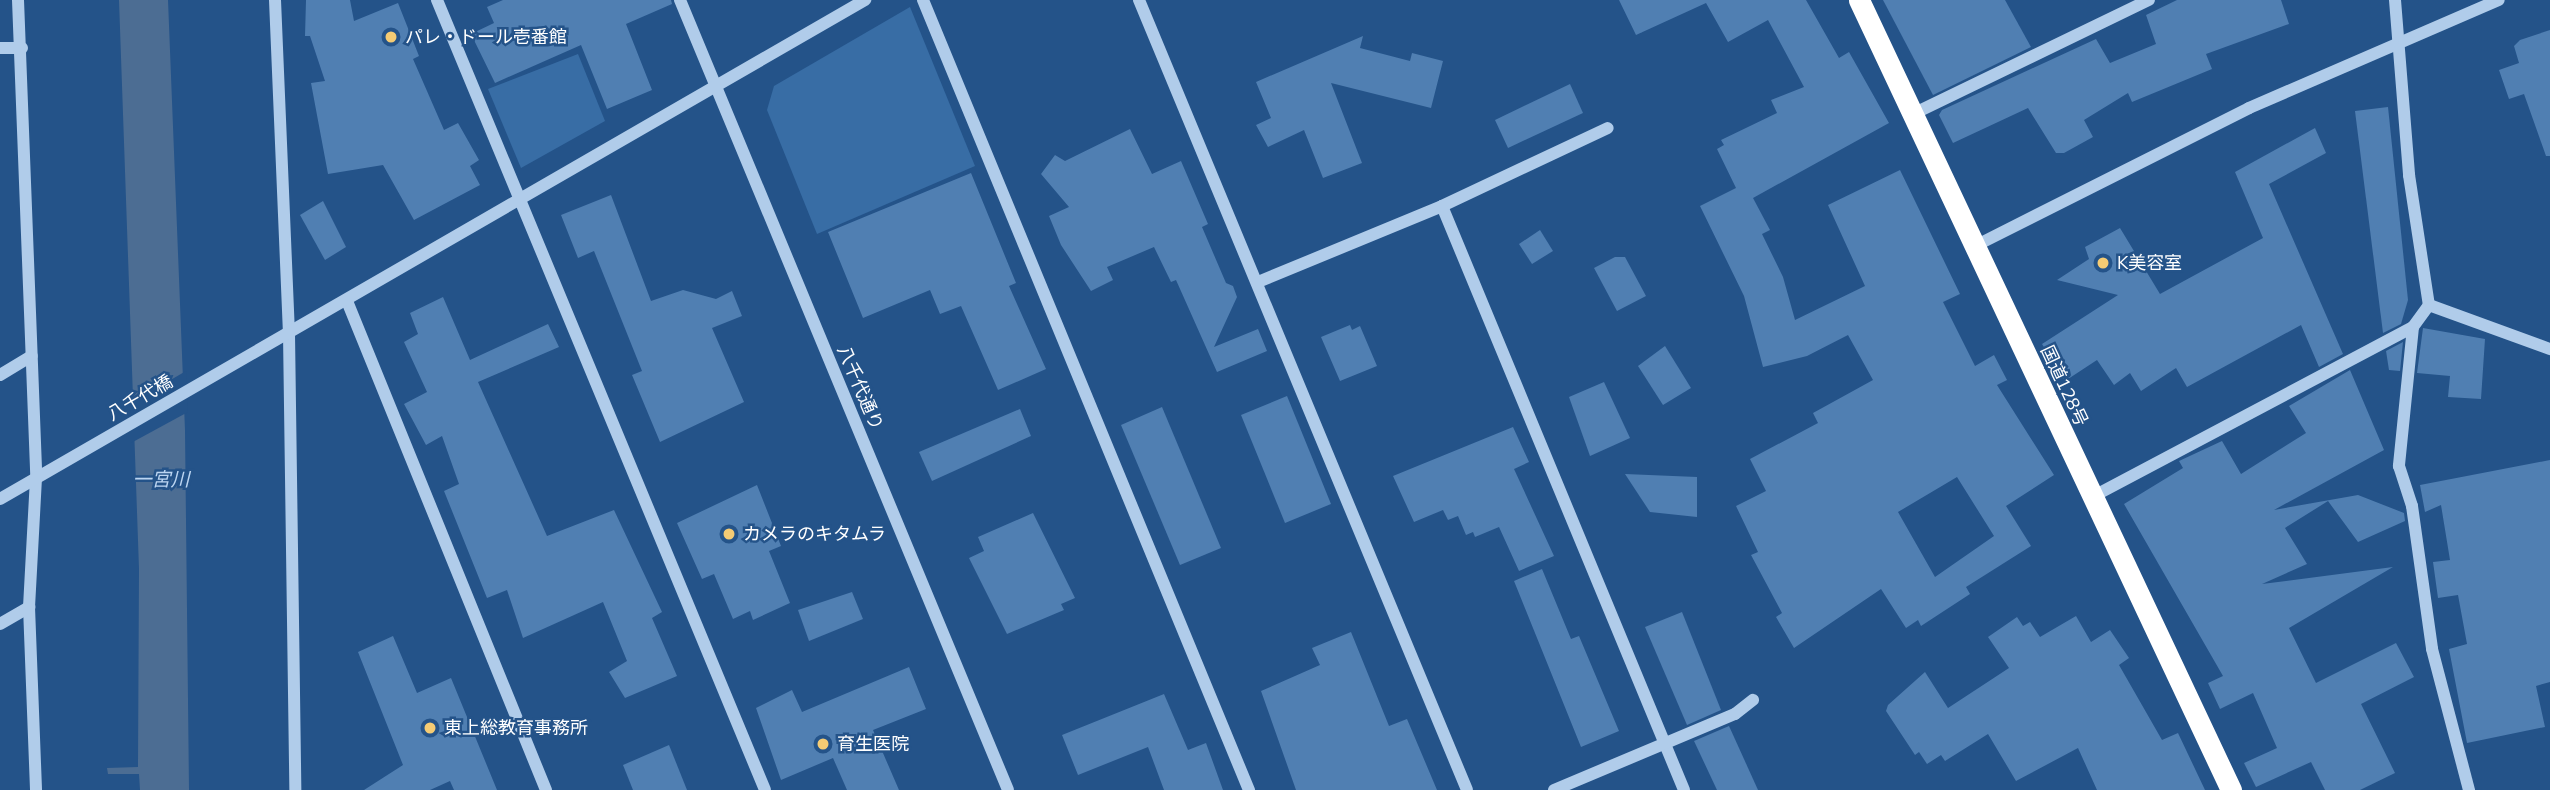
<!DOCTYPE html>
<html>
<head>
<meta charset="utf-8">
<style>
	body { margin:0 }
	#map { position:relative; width:2550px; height:790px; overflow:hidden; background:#245389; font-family:"Nunito Sans","Noto Sans JP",sans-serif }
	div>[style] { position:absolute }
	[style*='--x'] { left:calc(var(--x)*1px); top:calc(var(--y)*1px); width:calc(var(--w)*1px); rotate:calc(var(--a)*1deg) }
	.green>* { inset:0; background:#386da5 }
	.water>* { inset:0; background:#4c6d93 }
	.pier>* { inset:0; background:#245389 }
	.building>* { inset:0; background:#507fb2 }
	.minor>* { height:12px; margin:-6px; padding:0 6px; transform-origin:6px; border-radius:6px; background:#b0ccea }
	.highway>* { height:21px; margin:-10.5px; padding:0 10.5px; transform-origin:10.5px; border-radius:10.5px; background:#fff }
	.dots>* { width:19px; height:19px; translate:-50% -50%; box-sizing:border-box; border:4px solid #245389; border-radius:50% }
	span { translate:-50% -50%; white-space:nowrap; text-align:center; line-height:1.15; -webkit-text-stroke:5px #245389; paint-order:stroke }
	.poi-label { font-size:18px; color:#fff }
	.left { translate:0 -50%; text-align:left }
	.street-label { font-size:18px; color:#fff }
	.water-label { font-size:19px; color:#bcd5f1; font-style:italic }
</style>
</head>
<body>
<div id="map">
	<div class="green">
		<i style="clip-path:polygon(910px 7px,975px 166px,817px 234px,767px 110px,774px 86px)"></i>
		<i style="clip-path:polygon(578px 54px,605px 121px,521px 168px,488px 89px)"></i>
	</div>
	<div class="water">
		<i style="clip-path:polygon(119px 0,168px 0,185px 430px,189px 790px,140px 790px,139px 774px,108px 774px,107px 768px,138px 767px,139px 569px)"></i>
	</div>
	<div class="pier">
		<i style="clip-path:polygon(186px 371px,188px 412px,131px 443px,131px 403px)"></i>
	</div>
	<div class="building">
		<i style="clip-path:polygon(306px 0,350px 0,354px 21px,398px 3px,419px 56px,413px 59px,444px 130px,458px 123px,479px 160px,470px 166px,480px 185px,414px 220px,383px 165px,328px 174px,311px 83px,325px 81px,310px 36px,305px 36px)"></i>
		<i style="clip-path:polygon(503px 0,671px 0,672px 4px,626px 24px,652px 90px,607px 109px,581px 45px,495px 83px,471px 34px,494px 23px,487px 7px)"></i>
		<i style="clip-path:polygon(evenodd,1619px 0,1806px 0,1839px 58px,1849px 52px,1889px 123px,1753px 198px,1770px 230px,1762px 234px,1783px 277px,1795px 320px,1865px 286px,1828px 205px,1900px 170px,1960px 294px,1943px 302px,1975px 366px,1994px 355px,2007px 380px,1997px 385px,2054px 475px,2006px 506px,2031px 546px,1966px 587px,1970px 594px,1921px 626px,1918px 620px,1906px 628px,1881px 589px,1794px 648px,1776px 617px,1782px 613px,1751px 555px,1758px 552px,1736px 506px,1766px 491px,1750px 459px,1818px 423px,1813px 413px,1873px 380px,1848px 335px,1807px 356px,1763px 367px,1744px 296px,1700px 206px,1736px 188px,1717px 149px,1724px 145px,1721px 140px,1777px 113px,1771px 100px,1804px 87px,1768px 20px,1728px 42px,1706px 3px,1636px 35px,1619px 0,1957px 477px,1994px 536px,1935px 577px,1898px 512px,1957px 477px)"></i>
		<i style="clip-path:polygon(1883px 0,2005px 0,2031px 47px,1933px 95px)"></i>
		<i style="clip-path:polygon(2177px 0,2281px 0,2289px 24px,2206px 54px,2212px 69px,2132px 102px,2128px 93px,2084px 120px,2093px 137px,2064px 153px,2056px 153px,2028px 108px,1953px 143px,1939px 115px,1942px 110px,2096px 39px,2110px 63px,2156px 44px,2146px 15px)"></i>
		<i style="clip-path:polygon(2550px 30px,2550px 156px,2546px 156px,2524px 94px,2509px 99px,2499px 70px,2519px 63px,2514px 46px,2520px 40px)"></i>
		<i style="clip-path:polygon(1363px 36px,1360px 48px,1410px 61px,1412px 53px,1443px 61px,1431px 108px,1331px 83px,1362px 163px,1323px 178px,1304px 130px,1268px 147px,1256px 125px,1271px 118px,1256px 82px)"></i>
		<i style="clip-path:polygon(1570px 84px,1583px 113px,1508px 148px,1495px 120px)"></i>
		<i style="clip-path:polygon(2388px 107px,2408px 300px,2401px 324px,2383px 333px,2355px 111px)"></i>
		<i style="clip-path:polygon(2315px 128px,2326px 153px,2269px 184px,2343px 354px,2319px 367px,2301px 325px,2187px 387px,2176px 368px,2141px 391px,2130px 373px,2114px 385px,2097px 360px,2065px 381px,2042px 344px,2118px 295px,2057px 280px,2089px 259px,2085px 247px,2120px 228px,2160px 294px,2263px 238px,2235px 172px)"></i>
		<i style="clip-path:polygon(1130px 129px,1152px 174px,1181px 161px,1208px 224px,1202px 227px,1226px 283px,1233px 286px,1237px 297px,1214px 347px,1258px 329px,1267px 351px,1217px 372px,1176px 280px,1171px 282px,1154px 247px,1107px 267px,1113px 280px,1091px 291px,1061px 245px,1049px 216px,1069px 207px,1041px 174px,1055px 155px,1065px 161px)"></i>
		<i style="clip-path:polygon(971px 173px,1016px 283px,1009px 286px,1046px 369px,998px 390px,961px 306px,940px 314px,930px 290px,863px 318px,828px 232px)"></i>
		<i style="clip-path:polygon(611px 195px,651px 301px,683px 290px,716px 299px,732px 291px,742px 316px,712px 328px,744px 402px,660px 442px,632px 375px,642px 371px,594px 251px,578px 258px,561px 215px)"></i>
		<i style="clip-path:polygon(323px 201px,346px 247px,325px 260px,300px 215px)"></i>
		<i style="clip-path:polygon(1540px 230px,1553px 251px,1532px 264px,1519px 244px)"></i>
		<i style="clip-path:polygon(1615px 257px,1625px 257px,1646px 296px,1617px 311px,1594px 268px)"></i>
		<i style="clip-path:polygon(443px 297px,470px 360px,548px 324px,559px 347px,478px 382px,547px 536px,614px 510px,662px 612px,652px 618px,677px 676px,625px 698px,609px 672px,627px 661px,603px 602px,523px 638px,507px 590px,487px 598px,444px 491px,459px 484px,442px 436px,426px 445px,404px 404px,427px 392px,404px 342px,418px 334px,410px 313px)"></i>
		<i style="clip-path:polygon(1350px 325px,1352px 330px,1360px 326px,1377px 366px,1340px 381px,1321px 337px)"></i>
		<i style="clip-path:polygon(2423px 328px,2485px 339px,2481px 399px,2448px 397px,2450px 376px,2417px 373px)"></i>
		<i style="clip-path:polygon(2403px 342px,2400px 371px,2389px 370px,2386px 351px)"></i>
		<i style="clip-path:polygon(1665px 346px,1691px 388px,1663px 405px,1638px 366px)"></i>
		<i style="clip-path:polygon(2350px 370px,2384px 450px,2274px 510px,2358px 495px,2404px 513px,2405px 521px,2358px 542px,2328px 501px,2285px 528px,2307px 564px,2262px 584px,2393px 567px,2289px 628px,2316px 683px,2396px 643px,2414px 677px,2361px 704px,2395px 773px,2360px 790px,2325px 790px,2311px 762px,2256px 787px,2244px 763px,2277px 748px,2253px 693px,2220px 709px,2208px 683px,2223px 676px,2124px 504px,2183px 468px,2179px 461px,2222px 441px,2241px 474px,2306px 433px,2289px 406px)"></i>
		<i style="clip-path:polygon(1604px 382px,1630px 438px,1590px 456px,1569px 397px)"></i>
		<i style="clip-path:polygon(1287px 396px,1331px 504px,1285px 523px,1241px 415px)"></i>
		<i style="clip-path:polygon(1162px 407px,1221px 548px,1180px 565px,1121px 425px)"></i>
		<i style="clip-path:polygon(1020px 409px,1031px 436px,932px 481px,919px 452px)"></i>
		<i style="clip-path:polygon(1513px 427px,1529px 462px,1514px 469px,1554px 556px,1519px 571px,1499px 527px,1475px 537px,1473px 532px,1466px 535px,1458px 516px,1448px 520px,1443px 510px,1414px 522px,1393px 476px)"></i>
		<i style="clip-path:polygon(2550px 460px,2550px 682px,2536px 686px,2545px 727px,2467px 743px,2449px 649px,2467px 644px,2458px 595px,2438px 598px,2433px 562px,2450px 560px,2441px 505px,2425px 512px,2420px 485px)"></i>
		<i style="clip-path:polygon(1625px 474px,1697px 477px,1697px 517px,1650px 512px)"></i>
		<i style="clip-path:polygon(757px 485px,781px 546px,769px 551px,790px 603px,753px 620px,750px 611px,733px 619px,714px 574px,702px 579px,677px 523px)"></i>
		<i style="clip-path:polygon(1033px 513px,1075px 598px,1061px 604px,1064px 610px,1007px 634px,969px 558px,984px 551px,978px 537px)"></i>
		<i style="clip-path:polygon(1542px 569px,1571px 639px,1579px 636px,1619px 731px,1581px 747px,1514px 581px)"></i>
		<i style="clip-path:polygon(852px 592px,863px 619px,809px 641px,798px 610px)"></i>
		<i style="clip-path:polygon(1682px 612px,1721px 710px,1687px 725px,1645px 627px)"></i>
		<i style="clip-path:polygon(2076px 616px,2091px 642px,2110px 630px,2129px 658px,2119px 665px,2162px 740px,2178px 733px,2205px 790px,2097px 790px,2078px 748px,2016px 781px,1988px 734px,1945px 761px,1941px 755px,1927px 764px,1919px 752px,1915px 755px,1886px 711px,1888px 705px,1925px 672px,1948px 708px,2009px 668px,1988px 637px,2017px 617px,2023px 626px,2030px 622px,2040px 637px)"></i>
		<i style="clip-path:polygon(1351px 632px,1389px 726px,1407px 719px,1437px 790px,1296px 790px,1261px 691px,1320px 665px,1312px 648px)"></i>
		<i style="clip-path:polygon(393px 636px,417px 693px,451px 678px,497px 790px,454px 790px,450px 781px,430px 790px,364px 790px,403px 765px,358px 652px)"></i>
		<i style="clip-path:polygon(909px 667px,926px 709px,873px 730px,899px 790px,847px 790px,833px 758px,781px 780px,756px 708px,792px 690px,802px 712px)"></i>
		<i style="clip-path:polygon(1164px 694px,1188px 750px,1206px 743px,1223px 790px,1164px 790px,1148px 747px,1078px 775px,1062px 735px)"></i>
		<i style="clip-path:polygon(1729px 726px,1758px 790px,1717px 790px,1694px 741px)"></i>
		<i style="clip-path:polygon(669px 745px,687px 790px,633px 790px,623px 765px)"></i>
	</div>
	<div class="minor">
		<i style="--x:18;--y:0;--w:478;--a:87.8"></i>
		<i style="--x:36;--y:478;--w:129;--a:93.1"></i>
		<i style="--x:29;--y:607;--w:183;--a:87.8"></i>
		<i style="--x:275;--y:0;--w:334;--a:87.6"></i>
		<i style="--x:289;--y:334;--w:456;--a:89.2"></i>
		<i style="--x:437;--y:0;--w:855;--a:67.45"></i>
		<i style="--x:680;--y:0;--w:855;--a:67.45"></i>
		<i style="--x:923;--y:0;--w:855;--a:67.58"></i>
		<i style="--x:1139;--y:0;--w:855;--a:67.45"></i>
		<i style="--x:2395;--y:0;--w:176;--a:85.4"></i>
		<i style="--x:2409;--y:175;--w:132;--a:81.3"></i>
		<i style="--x:2429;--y:305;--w:27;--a:126"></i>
		<i style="--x:2413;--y:327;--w:140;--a:95.8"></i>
		<i style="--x:2399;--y:466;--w:42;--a:72"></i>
		<i style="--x:2412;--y:506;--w:144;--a:82"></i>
		<i style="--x:2432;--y:649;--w:146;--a:75.3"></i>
		<i style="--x:0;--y:48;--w:22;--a:0"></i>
		<i style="--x:1913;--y:114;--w:262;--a:-25.8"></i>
		<i style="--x:1442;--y:206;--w:632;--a:67.49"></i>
		<i style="--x:1973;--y:247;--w:309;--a:-26.7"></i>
		<i style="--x:2249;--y:108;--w:272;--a:-23.4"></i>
		<i style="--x:1258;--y:282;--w:199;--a:-22.4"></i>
		<i style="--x:1442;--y:206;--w:183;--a:-25.2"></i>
		<i style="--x:347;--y:301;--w:528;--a:67.86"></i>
		<i style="--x:2429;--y:305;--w:129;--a:20"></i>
		<i style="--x:0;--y:375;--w:37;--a:-31"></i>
		<i style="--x:2092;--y:497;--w:363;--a:-27.9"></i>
		<i style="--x:0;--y:499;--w:999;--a:-29.98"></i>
		<i style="--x:0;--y:624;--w:34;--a:-30"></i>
		<i style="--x:1554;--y:790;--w:196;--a:-22.8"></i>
		<i style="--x:1735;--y:714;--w:23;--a:-38"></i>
	</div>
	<div class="highway">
		<i style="--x:1859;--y:0;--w:873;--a:64.78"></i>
	</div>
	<div class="dots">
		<i style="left:391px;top:37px;background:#f4cb74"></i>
		<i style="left:2103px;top:263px;background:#f4cb74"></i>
		<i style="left:729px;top:534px;background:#f4cb74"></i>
		<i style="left:430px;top:728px;background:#f4cb74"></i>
		<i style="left:823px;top:744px;background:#f4cb74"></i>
	</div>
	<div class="poi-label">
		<span class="left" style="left:405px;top:37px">パレ・ドール壱番館</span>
		<span class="left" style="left:2117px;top:263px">K美容室</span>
		<span class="left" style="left:743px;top:534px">カメラのキタムラ</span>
		<span class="left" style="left:444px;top:728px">東上総教育事務所</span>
		<span class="left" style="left:837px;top:744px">育生医院</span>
	</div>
	<div class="street-label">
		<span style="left:2064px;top:386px;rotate:65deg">国道128号</span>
		<span style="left:860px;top:388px;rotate:67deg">八千代通り</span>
		<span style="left:140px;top:398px;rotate:-30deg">八千代橋</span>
	</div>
	<div class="water-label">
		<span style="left:161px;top:481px">一宮川</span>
	</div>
</div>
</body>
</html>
